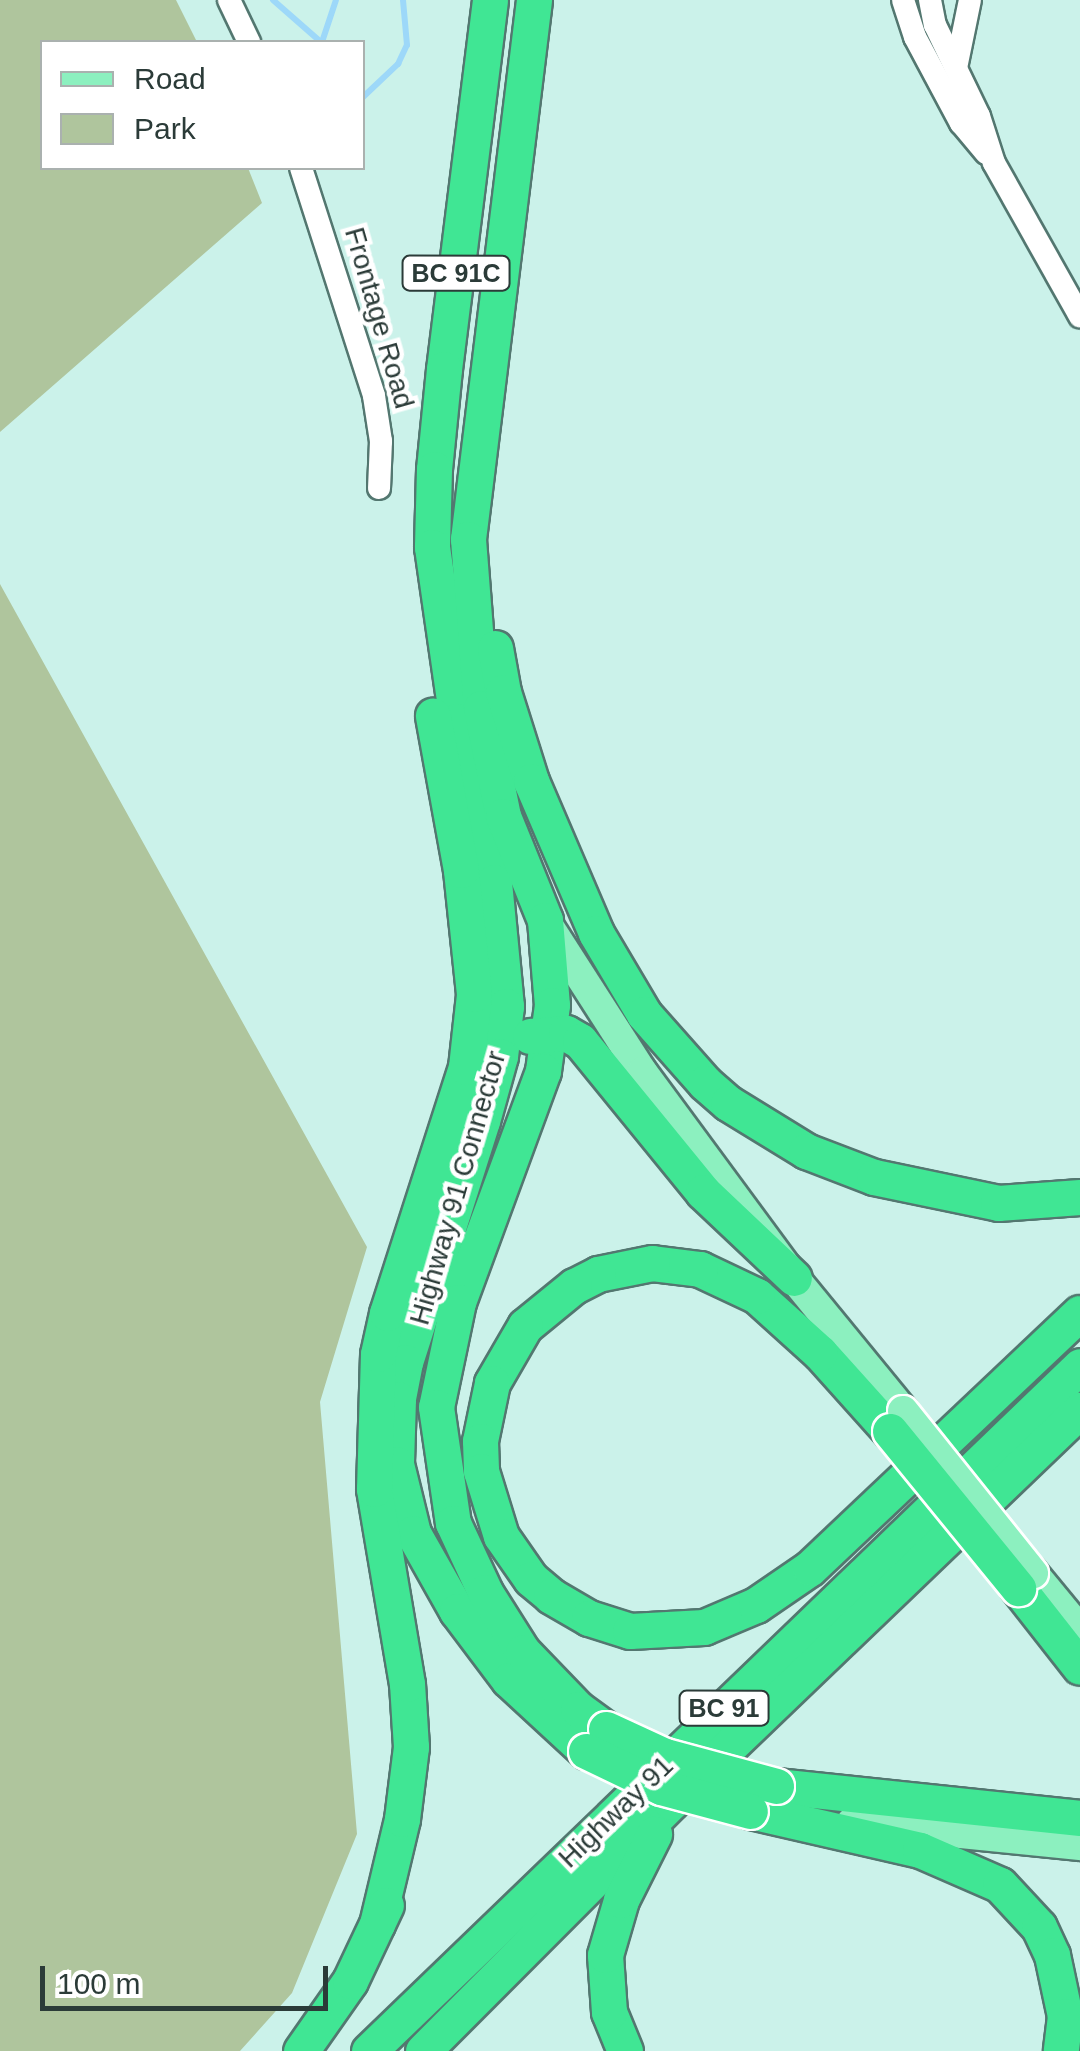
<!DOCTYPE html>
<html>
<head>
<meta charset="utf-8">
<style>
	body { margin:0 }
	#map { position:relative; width:1080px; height:2051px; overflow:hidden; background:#cbf2ea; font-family:Arial,sans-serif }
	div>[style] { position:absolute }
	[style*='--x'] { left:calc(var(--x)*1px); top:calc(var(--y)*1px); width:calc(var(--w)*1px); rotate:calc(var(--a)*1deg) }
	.green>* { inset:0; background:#afc59d }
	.stream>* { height:6px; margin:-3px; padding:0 3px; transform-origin:3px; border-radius:3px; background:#9dd8f9 }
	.roads { filter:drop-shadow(2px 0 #537770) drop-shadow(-2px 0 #537770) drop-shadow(0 2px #537770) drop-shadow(0 -2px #537770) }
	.minor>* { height:22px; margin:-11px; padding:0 11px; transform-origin:11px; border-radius:11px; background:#fff }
	.major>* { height:30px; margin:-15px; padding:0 15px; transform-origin:15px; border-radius:15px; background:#8cf0bf }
	.highway>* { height:35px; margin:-17.5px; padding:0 17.5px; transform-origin:17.5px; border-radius:17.5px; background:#40e694 }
	.bridges { filter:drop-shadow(2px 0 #fff) drop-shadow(-2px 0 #fff) drop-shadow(0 2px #fff) drop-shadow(0 -2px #fff) }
	.major-bridge>* { height:30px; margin:-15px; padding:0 15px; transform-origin:15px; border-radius:15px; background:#8cf0bf }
	.highway-bridge>* { height:35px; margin:-17.5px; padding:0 17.5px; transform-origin:17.5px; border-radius:17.5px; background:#40e694 }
	span { translate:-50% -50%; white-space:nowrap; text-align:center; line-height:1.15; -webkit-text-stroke:9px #fff; paint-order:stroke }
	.shield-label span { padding:2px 8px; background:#fff; border:2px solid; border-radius:8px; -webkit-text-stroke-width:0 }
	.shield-label { font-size:25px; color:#2b3b38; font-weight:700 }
	.street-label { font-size:28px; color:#2b3b38 }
	.legend { position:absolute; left:40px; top:40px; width:325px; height:130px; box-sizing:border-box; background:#fff; border:2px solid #aab1af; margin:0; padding:12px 18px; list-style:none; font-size:30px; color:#2b3b38 }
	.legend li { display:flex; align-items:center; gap:20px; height:50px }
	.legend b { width:50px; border:2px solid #aab1af }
	.scale { position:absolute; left:40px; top:1966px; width:288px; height:45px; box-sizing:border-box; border:5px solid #2b3b38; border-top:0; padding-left:12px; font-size:30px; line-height:35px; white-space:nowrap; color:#2b3b38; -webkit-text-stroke:8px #fff; paint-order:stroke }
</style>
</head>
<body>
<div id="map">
	<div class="green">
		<i style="clip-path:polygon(0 0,176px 0,197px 42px,42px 42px,42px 168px,248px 168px,262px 203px,0 432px)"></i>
		<i style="clip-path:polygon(0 584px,367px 1247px,320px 1402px,357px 1834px,292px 1993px,240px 2051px,0 2051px)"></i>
	</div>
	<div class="stream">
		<i style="--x:273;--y:0;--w:64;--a:41.2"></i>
		<i style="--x:322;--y:42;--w:44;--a:-71.6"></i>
		<i style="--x:362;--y:98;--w:50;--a:-43.4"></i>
		<i style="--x:398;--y:64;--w:21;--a:-65"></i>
		<i style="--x:407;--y:45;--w:45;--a:-95.1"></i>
	</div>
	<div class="roads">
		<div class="minor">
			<i style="--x:229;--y:0;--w:47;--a:64.5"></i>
			<i style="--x:903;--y:0;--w:39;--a:72"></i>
			<i style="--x:915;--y:37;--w:98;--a:61.9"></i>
			<i style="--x:961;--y:123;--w:39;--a:50"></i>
			<i style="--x:930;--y:0;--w:25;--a:79"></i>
			<i style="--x:935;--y:25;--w:101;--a:64.2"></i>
			<i style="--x:979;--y:116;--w:49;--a:72.3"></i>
			<i style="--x:994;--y:163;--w:176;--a:60.7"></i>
			<i style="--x:956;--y:68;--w:69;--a:-78.4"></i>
			<i style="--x:301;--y:168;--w:239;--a:72.2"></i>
			<i style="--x:374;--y:396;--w:46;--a:81.2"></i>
			<i style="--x:381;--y:441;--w:47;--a:92.4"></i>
		</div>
		<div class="major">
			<i style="--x:545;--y:921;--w:179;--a:57.3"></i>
			<i style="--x:642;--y:1072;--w:256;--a:53.6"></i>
			<i style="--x:794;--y:1278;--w:172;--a:50.7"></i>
			<i style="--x:1033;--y:1573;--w:74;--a:50.5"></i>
			<i style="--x:852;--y:1822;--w:229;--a:5.8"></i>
		</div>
		<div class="highway">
			<i style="--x:490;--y:0;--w:372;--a:97.1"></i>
			<i style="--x:444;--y:369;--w:100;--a:95.7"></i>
			<i style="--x:434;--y:469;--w:78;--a:91.5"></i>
			<i style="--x:432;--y:547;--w:176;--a:81.8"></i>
			<i style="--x:457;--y:721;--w:165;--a:77.1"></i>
			<i style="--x:494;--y:882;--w:125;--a:84.5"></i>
			<i style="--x:506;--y:1006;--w:50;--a:96.8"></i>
			<i style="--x:500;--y:1056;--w:67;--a:105.5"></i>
			<i style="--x:482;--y:1121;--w:253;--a:107.7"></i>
			<i style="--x:405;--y:1362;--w:38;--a:101"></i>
			<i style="--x:398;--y:1399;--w:65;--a:91.8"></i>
			<i style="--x:396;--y:1464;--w:71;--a:76.2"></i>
			<i style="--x:413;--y:1533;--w:90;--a:60.6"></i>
			<i style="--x:457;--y:1611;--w:86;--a:53"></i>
			<i style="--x:509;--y:1680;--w:105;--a:42.7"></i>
			<i style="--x:534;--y:0;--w:543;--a:96.98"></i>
			<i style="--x:468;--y:539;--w:169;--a:85.6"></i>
			<i style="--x:481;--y:708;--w:110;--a:78.5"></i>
			<i style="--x:503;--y:816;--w:112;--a:68"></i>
			<i style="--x:545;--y:920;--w:85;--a:85.3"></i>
			<i style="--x:552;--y:1005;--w:67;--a:97.8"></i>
			<i style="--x:543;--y:1071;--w:246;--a:110.2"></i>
			<i style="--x:458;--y:1302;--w:107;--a:101.8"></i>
			<i style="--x:436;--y:1407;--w:117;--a:81.7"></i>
			<i style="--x:453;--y:1523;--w:76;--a:65.1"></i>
			<i style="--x:485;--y:1592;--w:71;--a:57.7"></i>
			<i style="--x:523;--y:1652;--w:79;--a:46"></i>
			<i style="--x:578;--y:1709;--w:34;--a:36"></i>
			<i style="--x:495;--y:648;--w:45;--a:79.7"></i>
			<i style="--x:503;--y:692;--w:93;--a:72.5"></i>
			<i style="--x:531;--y:781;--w:165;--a:66.8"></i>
			<i style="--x:596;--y:933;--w:94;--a:59.3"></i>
			<i style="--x:644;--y:1014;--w:92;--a:48.5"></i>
			<i style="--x:705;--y:1083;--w:30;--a:41"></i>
			<i style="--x:728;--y:1103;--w:92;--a:31.6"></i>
			<i style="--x:806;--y:1151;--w:73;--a:20.9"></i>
			<i style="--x:874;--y:1177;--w:127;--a:11.8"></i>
			<i style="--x:998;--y:1203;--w:82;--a:-4.2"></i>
			<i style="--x:530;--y:1036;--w:36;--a:-5"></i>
			<i style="--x:566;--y:1033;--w:16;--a:30"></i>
			<i style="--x:580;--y:1041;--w:195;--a:50.8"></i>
			<i style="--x:703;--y:1192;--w:125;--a:43.4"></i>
			<i style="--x:890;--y:1431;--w:105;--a:-131.9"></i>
			<i style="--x:820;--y:1353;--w:85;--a:-137.9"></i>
			<i style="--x:757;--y:1296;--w:63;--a:-154.7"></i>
			<i style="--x:700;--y:1269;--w:48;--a:-172.9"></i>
			<i style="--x:652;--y:1263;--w:55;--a:168.5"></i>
			<i style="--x:598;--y:1274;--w:27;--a:153"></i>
			<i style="--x:574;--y:1286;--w:63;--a:140.8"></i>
			<i style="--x:525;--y:1326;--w:66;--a:120.1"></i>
			<i style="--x:492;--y:1383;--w:59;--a:101.7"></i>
			<i style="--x:480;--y:1441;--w:30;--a:88"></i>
			<i style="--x:481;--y:1471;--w:68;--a:72.9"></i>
			<i style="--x:501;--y:1536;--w:52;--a:55.1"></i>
			<i style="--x:531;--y:1579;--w:26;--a:40"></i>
			<i style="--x:551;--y:1596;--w:44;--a:30.1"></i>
			<i style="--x:589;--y:1618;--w:43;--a:17.6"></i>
			<i style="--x:630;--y:1631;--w:74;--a:-3.1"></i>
			<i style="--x:704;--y:1627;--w:56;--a:-22.9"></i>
			<i style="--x:756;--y:1605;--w:65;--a:-34.4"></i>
			<i style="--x:810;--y:1568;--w:371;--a:-43.4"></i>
			<i style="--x:1018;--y:1588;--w:100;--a:51.9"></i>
			<i style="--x:776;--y:1786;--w:306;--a:6"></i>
			<i style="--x:750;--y:1811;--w:174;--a:12.9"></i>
			<i style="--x:920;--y:1850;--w:87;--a:23.6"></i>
			<i style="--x:1000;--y:1885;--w:57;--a:47.1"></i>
			<i style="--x:1039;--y:1927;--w:31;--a:65"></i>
			<i style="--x:1052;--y:1955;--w:62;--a:78"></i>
			<i style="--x:1065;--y:2016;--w:35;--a:97"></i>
			<i style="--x:377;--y:1924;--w:108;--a:-76.6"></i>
			<i style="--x:402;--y:1819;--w:73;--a:-82.9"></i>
			<i style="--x:411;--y:1747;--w:63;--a:-93.6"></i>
			<i style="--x:407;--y:1684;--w:198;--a:-99.6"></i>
			<i style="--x:374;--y:1489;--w:135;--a:-88.3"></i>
			<i style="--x:378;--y:1354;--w:42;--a:-77.6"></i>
			<i style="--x:387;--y:1313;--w:258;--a:-72.2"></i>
			<i style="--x:466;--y:1067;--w:73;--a:-83.7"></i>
			<i style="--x:474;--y:994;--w:125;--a:-96"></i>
			<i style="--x:461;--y:870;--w:157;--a:-100.3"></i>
			<i style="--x:301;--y:2051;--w:85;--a:-55"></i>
			<i style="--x:350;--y:1981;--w:84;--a:-64.7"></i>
			<i style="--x:369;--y:2051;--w:987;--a:-43.93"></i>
			<i style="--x:423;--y:2051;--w:351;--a:-45.1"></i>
			<i style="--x:671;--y:1802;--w:567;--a:-43.78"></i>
			<i style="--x:625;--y:2051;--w:42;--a:-112.3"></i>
			<i style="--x:609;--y:2012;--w:57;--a:-94"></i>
			<i style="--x:605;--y:1955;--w:57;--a:-73.8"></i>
			<i style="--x:621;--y:1900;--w:74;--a:-63.4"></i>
		</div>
	</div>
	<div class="bridges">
		<div class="major-bridge">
			<i style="--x:903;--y:1411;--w:208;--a:51.3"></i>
		</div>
		<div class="highway-bridge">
			<i style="--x:890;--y:1431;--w:203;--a:50.8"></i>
			<i style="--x:606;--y:1729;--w:65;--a:24.6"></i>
			<i style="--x:665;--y:1756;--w:115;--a:15.1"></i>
			<i style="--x:586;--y:1751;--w:83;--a:25.6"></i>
			<i style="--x:661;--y:1787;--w:92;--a:15.1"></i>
		</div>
	</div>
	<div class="shield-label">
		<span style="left:456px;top:273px">BC 91C</span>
		<span style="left:724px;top:1708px">BC 91</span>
	</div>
	<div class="street-label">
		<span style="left:379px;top:318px;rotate:74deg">Frontage Road</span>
		<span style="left:458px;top:1188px;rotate:-74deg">Highway 91 Connector</span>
		<span style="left:616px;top:1812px;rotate:-44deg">Highway 91</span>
	</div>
	<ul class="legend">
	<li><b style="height:12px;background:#8cf0bf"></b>Road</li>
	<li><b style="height:28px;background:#afc59d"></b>Park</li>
	</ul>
	<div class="scale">100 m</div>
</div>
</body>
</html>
